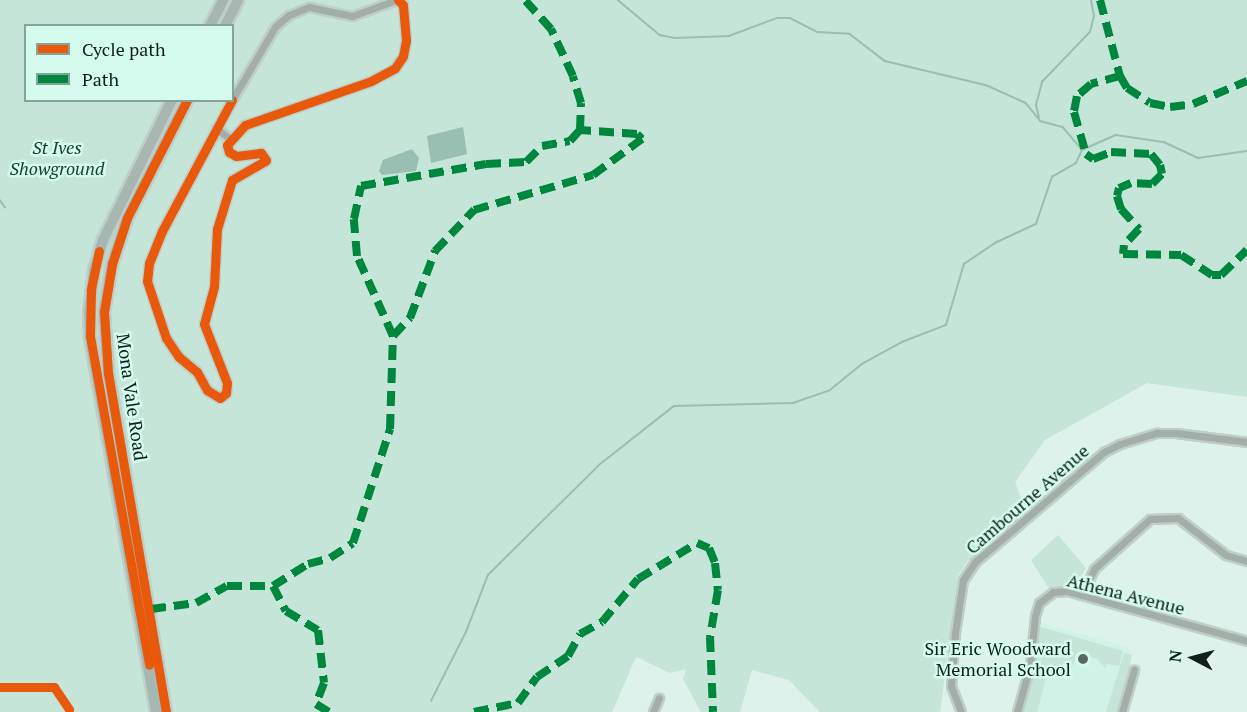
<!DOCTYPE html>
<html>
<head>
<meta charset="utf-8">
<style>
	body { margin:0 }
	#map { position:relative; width:1247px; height:712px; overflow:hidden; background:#ddf2ea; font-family:"PT Serif",serif }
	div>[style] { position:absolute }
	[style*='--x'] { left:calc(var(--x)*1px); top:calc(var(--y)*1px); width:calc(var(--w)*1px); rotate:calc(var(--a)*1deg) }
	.built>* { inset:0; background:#cff3e6 }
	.green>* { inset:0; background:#c4e5d8 }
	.water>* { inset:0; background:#98bfb1 }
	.stream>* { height:1.5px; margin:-0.75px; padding:0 0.75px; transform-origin:0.75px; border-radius:0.75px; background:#98bfb1 }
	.roads { filter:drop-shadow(2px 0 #becfc8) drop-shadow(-2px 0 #becfc8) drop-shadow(0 2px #becfc8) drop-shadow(0 -2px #becfc8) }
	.minor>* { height:7px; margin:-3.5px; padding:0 3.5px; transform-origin:3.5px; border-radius:3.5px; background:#a3aea9 }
	.highway>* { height:10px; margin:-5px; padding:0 5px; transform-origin:5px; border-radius:5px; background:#a6b6b0 }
	.quiet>* { height:8px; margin-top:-4px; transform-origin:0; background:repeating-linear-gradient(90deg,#00873e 0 15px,transparent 0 23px) }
	.cycleway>* { height:9px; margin:-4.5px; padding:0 4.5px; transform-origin:4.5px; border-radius:4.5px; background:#e8590c }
	.dots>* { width:16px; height:16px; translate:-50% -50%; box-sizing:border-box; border:3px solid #d4fbed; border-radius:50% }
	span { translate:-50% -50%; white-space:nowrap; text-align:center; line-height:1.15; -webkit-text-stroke:5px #d4fbed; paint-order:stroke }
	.park-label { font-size:18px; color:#174034; font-style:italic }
	.street-label { font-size:18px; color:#111f1a }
	.poi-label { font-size:18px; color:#111f1a }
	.right { translate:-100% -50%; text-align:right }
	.legend { position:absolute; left:24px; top:24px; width:210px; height:78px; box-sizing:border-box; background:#d4fbed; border:2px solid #86a399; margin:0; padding:8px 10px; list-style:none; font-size:18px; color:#111f1a }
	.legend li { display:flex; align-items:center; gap:12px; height:30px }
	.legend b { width:30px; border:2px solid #86a399 }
	.north { position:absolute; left:1163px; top:628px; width:60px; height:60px; -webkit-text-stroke:4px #d4fbed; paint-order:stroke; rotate:276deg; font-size:16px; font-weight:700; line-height:24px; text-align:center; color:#111f1a }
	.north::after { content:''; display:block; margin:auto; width:21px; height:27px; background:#111f1a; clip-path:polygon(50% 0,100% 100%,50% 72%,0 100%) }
</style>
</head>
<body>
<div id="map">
	<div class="built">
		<i style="clip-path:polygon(1041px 623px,1131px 648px,1113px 712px,1025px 712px,1037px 670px)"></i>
	</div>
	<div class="green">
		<i style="clip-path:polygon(evenodd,0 0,1247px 0,1247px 397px,1147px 383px,1045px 440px,1015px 482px,1026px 510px,968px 561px,958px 575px,940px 712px,820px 712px,789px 680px,752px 670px,740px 712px,701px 712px,683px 679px,686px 669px,670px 673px,636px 657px,612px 712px,0 712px,0 0,26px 26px,232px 26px,232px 100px,26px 100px,26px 26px)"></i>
		<i style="clip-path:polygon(1058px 535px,1086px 568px,1075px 586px,1048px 587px,1031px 560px)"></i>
		<i style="clip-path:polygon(1038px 626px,1123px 651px,1119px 666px,1107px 664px,1105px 668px,1096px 658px,1079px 654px,1072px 666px,1071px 678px,1032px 671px)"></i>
		<i style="clip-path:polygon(1124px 653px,1132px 655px,1120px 712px,1106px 712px)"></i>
		<i style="clip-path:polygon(1031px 674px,1046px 678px,1037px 712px,1020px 712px)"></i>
	</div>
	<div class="water">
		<i style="clip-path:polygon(463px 127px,467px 154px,431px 163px,427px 136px)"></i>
		<i style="clip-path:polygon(412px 149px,419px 158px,416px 171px,382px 175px,379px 171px,383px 160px)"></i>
	</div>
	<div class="stream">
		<i style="--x:618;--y:0;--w:55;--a:39.8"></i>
		<i style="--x:660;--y:35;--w:15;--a:11"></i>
		<i style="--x:675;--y:38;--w:54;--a:-2.1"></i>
		<i style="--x:729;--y:36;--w:51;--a:-20.6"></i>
		<i style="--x:777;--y:18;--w:13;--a:0"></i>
		<i style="--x:790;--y:18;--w:30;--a:27"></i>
		<i style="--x:817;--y:32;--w:33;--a:3"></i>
		<i style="--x:850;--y:34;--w:44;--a:37.6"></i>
		<i style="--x:885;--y:61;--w:104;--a:13.4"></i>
		<i style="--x:986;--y:85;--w:44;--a:24.2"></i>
		<i style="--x:1026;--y:103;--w:22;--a:51"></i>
		<i style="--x:1039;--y:118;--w:13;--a:-103"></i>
		<i style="--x:1036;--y:105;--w:24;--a:-75"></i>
		<i style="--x:1042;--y:82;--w:69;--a:-46.2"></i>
		<i style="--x:1090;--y:32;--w:16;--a:-76"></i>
		<i style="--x:1094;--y:16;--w:16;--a:-101"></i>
		<i style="--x:1040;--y:121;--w:24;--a:15"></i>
		<i style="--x:1063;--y:127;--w:30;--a:50"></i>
		<i style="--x:1082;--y:150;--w:37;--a:-24"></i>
		<i style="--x:1116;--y:135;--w:49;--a:8.3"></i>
		<i style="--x:1164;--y:142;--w:38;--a:25"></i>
		<i style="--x:1198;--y:158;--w:49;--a:-8.1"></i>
		<i style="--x:0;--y:200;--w:9;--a:54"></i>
		<i style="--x:431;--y:701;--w:77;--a:-63.1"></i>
		<i style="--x:466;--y:632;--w:61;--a:-68.9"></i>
		<i style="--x:488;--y:575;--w:156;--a:-44.7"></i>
		<i style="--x:599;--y:465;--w:95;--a:-38.2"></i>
		<i style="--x:674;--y:406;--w:119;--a:-1.4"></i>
		<i style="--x:793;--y:403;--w:39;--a:-19"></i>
		<i style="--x:830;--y:390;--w:41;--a:-39.1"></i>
		<i style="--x:862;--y:364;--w:46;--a:-28.8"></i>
		<i style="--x:902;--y:342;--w:47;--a:-21.1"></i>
		<i style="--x:946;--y:325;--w:64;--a:-73.6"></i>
		<i style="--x:964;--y:264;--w:40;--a:-34"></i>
		<i style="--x:997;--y:242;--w:43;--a:-24.8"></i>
		<i style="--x:1036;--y:224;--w:50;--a:-71.2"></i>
		<i style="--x:1052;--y:177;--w:28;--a:-30"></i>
		<i style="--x:1076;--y:163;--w:14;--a:-65"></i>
	</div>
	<div class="roads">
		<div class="minor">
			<i style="--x:232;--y:100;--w:149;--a:118.1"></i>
			<i style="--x:162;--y:231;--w:35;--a:112"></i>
			<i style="--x:149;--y:263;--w:18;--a:96"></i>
			<i style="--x:147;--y:281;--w:60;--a:71.6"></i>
			<i style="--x:166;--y:338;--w:23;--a:56"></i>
			<i style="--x:179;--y:357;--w:23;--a:40"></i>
			<i style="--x:197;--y:372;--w:21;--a:61"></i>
			<i style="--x:207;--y:390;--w:15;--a:32"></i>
			<i style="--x:220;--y:398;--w:8;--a:-40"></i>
			<i style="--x:226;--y:393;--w:10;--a:-84"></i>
			<i style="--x:227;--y:383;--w:63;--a:-111.3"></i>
			<i style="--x:204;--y:324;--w:39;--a:-75"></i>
			<i style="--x:214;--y:286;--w:57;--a:-87"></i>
			<i style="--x:217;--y:229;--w:51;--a:-73"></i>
			<i style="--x:232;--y:180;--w:39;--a:-30"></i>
			<i style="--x:266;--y:160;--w:9;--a:-126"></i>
			<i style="--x:261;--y:153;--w:25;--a:173"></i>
			<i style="--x:236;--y:156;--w:8;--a:-150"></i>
			<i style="--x:229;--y:152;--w:7;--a:-106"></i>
			<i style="--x:227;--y:145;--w:27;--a:-48"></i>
			<i style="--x:245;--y:125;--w:133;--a:-19.2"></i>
			<i style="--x:371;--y:81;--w:27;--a:-28"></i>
			<i style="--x:395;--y:68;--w:14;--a:-56"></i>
			<i style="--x:403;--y:56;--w:16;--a:-79"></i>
			<i style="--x:406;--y:40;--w:35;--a:-95"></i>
			<i style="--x:403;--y:5;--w:7;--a:-135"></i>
			<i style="--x:232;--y:100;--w:85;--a:-59.5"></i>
			<i style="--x:275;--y:27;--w:18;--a:-41"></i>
			<i style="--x:289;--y:15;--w:22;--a:-22"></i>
			<i style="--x:309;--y:7;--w:44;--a:11.8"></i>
			<i style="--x:352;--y:16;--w:47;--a:-20"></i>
			<i style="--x:216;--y:128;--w:18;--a:38"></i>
			<i style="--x:1081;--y:595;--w:29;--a:-63"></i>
			<i style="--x:1094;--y:569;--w:75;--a:-41.8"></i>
			<i style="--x:1150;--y:519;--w:28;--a:-2"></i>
			<i style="--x:1178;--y:518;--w:61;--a:37.6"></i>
			<i style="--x:1226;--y:555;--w:22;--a:16"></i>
			<i style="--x:653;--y:712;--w:15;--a:-67"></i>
			<i style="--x:961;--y:712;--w:28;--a:-111"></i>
			<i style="--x:951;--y:686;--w:53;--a:-85.7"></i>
			<i style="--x:955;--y:633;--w:54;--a:-81.4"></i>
			<i style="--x:963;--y:580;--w:22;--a:-56"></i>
			<i style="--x:975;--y:562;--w:170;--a:-40.5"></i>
			<i style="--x:1104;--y:452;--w:18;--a:-27"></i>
			<i style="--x:1120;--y:444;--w:39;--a:-17"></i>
			<i style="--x:1157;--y:433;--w:19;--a:0"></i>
			<i style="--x:1176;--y:433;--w:72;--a:7.2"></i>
			<i style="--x:1017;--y:712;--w:48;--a:-74.2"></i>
			<i style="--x:1030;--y:666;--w:50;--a:-84.3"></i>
			<i style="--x:1035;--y:616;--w:14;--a:-73"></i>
			<i style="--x:1039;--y:603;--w:18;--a:-38"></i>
			<i style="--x:1053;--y:592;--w:14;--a:-4"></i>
			<i style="--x:1067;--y:591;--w:187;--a:15.5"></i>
			<i style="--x:1122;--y:712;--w:44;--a:-74.1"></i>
		</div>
		<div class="highway">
			<i style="--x:210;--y:26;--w:29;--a:-63"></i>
			<i style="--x:225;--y:26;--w:29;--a:-63"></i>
			<i style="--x:156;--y:712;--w:382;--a:-100"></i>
			<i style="--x:90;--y:336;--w:24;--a:-92"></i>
			<i style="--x:89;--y:312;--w:41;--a:-83"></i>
			<i style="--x:94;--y:271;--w:32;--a:-74"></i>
			<i style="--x:103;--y:240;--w:156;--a:-63.8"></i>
			<i style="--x:166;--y:712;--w:344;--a:-99.7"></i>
			<i style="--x:108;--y:373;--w:61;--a:-93.8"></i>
			<i style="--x:104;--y:312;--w:49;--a:-80.5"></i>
			<i style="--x:112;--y:264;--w:48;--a:-71.9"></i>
			<i style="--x:127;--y:218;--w:132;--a:-63"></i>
		</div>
	</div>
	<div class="quiet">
		<i style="--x:1100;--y:0;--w:79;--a:75.3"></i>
		<i style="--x:1120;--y:76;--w:14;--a:60"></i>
		<i style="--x:1127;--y:88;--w:27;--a:33"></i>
		<i style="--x:1150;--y:103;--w:20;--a:11"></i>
		<i style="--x:1170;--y:107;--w:23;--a:-7"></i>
		<i style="--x:1193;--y:104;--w:59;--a:-23.1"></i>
		<i style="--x:1120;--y:76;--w:30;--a:165"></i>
		<i style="--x:1091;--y:84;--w:18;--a:139"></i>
		<i style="--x:1077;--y:96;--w:16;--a:101"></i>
		<i style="--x:1074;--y:112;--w:44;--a:74.1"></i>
		<i style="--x:1086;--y:154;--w:9;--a:36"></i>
		<i style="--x:1093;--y:159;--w:19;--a:-21"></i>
		<i style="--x:1111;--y:152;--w:40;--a:2.9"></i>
		<i style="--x:1151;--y:154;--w:14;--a:51"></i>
		<i style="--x:1160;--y:165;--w:9;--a:77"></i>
		<i style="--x:1162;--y:174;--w:14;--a:135"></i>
		<i style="--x:1152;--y:184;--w:21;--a:-177"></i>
		<i style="--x:1131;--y:183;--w:13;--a:157"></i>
		<i style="--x:1119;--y:188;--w:8;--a:104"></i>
		<i style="--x:1117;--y:196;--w:14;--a:73"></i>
		<i style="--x:1121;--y:209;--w:27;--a:48"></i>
		<i style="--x:1139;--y:229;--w:22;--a:133"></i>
		<i style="--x:1124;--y:245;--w:9;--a:96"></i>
		<i style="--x:1123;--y:254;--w:58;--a:1"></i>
		<i style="--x:1181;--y:255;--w:37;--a:33"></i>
		<i style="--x:1212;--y:275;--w:9;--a:0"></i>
		<i style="--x:1221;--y:275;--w:36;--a:-44"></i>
		<i style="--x:393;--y:336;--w:25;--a:-47"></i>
		<i style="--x:410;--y:318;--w:72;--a:-69.5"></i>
		<i style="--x:435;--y:251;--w:57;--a:-46.4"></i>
		<i style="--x:474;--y:210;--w:124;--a:-16.4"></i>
		<i style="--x:593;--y:175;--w:61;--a:-36.3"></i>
		<i style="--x:642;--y:139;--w:7;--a:-135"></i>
		<i style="--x:637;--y:134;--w:57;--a:-176"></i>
		<i style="--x:273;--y:586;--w:28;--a:63"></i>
		<i style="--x:286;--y:611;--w:37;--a:31"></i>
		<i style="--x:318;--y:630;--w:53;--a:83.5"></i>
		<i style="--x:324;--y:683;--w:22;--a:111"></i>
		<i style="--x:316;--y:704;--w:15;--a:32"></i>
		<i style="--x:151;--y:609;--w:45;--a:-7.6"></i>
		<i style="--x:196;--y:603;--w:35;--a:-29"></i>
		<i style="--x:227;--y:586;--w:46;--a:0"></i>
		<i style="--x:273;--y:586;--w:41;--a:-32.2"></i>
		<i style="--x:308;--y:564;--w:23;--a:-15"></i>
		<i style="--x:330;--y:558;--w:27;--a:-33"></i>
		<i style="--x:353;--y:543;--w:120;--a:-72"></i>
		<i style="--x:390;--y:429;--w:93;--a:-88.2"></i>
		<i style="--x:393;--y:336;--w:88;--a:-114.2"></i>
		<i style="--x:357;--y:256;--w:37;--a:-95"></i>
		<i style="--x:354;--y:219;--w:34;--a:-78"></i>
		<i style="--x:361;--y:186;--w:127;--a:-10"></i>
		<i style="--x:486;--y:164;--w:40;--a:-2.9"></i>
		<i style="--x:526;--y:162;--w:23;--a:-45"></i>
		<i style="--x:542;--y:146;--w:28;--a:-10"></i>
		<i style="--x:570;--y:141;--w:15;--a:-48"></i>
		<i style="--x:580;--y:130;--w:27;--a:-88"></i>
		<i style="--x:581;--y:103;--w:28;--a:-107"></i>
		<i style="--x:573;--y:76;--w:52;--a:-115.1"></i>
		<i style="--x:551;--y:29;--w:39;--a:-132"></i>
		<i style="--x:474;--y:712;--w:45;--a:-11.6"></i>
		<i style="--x:518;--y:703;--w:32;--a:-54"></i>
		<i style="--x:537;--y:677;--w:37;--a:-34"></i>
		<i style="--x:568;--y:656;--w:25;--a:-61"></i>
		<i style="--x:580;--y:634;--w:25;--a:-29"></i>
		<i style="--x:602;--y:622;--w:56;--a:-50.1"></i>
		<i style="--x:638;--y:579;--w:69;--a:-31.4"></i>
		<i style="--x:697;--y:543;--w:13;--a:23"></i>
		<i style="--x:709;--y:548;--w:16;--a:68"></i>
		<i style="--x:715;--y:563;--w:27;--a:84"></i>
		<i style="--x:718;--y:590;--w:48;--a:99.7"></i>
		<i style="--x:710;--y:637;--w:75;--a:87.7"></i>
	</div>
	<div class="cycleway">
		<i style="--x:232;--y:100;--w:149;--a:118.1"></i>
		<i style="--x:162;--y:231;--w:35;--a:112"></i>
		<i style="--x:149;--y:263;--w:18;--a:96"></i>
		<i style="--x:147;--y:281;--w:60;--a:71.6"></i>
		<i style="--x:166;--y:338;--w:23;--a:56"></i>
		<i style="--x:179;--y:357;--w:23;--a:40"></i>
		<i style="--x:197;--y:372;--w:21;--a:61"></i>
		<i style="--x:207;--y:390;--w:15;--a:32"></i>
		<i style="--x:220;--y:398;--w:8;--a:-40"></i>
		<i style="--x:226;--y:393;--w:10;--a:-84"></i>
		<i style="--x:227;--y:383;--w:63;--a:-111.3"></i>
		<i style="--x:204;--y:324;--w:39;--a:-75"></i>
		<i style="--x:214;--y:286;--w:57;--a:-87"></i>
		<i style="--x:217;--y:229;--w:51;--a:-73"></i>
		<i style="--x:232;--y:180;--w:39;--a:-30"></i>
		<i style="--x:266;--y:160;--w:9;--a:-126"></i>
		<i style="--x:261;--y:153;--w:25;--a:173"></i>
		<i style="--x:236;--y:156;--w:8;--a:-150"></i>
		<i style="--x:229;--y:152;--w:7;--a:-106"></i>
		<i style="--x:227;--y:145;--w:27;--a:-48"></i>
		<i style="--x:245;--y:125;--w:133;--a:-19.2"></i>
		<i style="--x:371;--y:81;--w:27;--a:-28"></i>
		<i style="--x:395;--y:68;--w:14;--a:-56"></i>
		<i style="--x:403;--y:56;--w:16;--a:-79"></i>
		<i style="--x:406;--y:40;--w:35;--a:-95"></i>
		<i style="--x:403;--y:5;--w:7;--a:-135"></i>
		<i style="--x:99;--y:251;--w:40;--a:102"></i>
		<i style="--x:91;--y:290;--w:46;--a:91.2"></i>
		<i style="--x:90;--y:336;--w:334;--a:79.8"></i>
		<i style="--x:0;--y:687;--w:54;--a:0"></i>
		<i style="--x:54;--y:687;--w:27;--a:56"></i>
		<i style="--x:166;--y:712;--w:344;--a:-99.7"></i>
		<i style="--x:108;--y:373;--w:61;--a:-93.8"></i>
		<i style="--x:104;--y:312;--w:49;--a:-80.5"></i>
		<i style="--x:112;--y:264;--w:48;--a:-71.9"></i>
		<i style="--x:127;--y:218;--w:132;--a:-63"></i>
	</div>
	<div class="dots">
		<i style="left:1083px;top:659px;background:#586963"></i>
	</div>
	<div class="park-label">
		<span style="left:57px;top:158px">St Ives<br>Showground</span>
	</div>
	<div class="street-label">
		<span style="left:132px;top:397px;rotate:82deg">Mona Vale Road</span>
		<span style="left:1027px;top:499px;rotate:-41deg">Cambourne Avenue</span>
		<span style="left:1126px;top:594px;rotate:14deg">Athena Avenue</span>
	</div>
	<div class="poi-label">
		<span class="right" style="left:1071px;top:659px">Sir Eric Woodward<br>Memorial School</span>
	</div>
	<ul class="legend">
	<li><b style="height:8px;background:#e8590c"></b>Cycle path</li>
	<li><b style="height:8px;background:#00873e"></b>Path</li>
	</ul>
	<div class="north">N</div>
</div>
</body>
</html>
